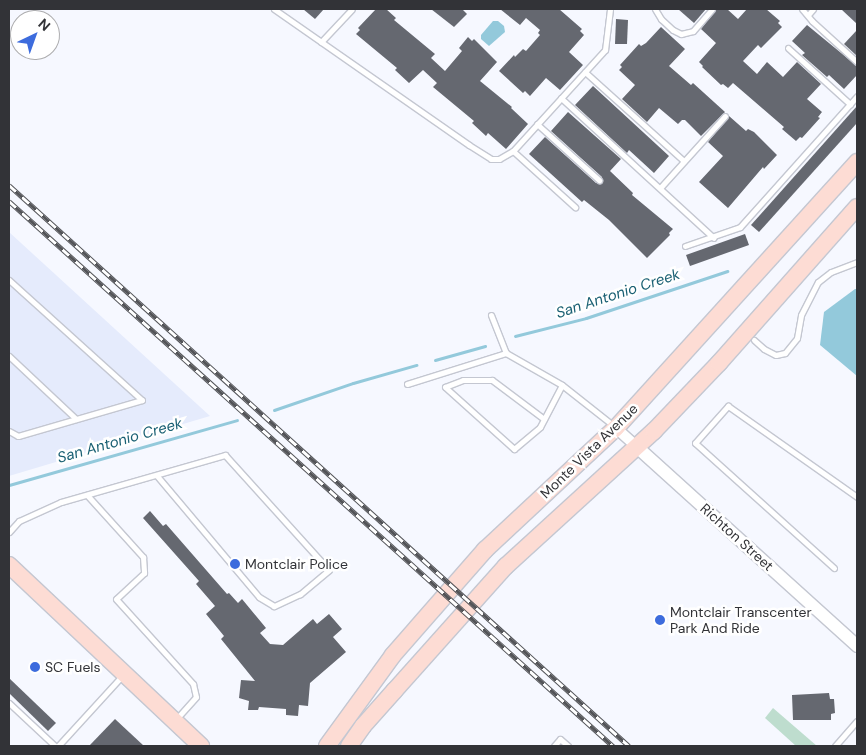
<!DOCTYPE html>
<html>
<head>
<meta charset="utf-8">
<style>
	body { margin:0 }
	#map { position:relative; width:866px; height:755px; overflow:hidden; background:#f6f8ff; font-family:"DM Sans",sans-serif }
	div>[style] { position:absolute }
	[style*='--x'] { left:calc(var(--x)*1px); top:calc(var(--y)*1px); width:calc(var(--w)*1px); rotate:calc(var(--a)*1deg) }
	.built>* { inset:0; background:#e5ebfc }
	.green>* { inset:0; background:#beddce }
	.water>* { inset:0; background:#93c9db }
	.stream>* { height:3px; margin:-1.5px; padding:0 1.5px; transform-origin:1.5px; border-radius:1.5px; background:#93c9db }
	.building>* { inset:0; background:#656870 }
	.roads { filter:drop-shadow(1px 0 #c4c7d1) drop-shadow(-1px 0 #c4c7d1) drop-shadow(0 1px #c4c7d1) drop-shadow(0 -1px #c4c7d1) }
	.service>* { height:5px; margin:-2.5px; padding:0 2.5px; transform-origin:2.5px; border-radius:2.5px; background:#fff }
	.minor>* { height:10px; margin:-5px; padding:0 5px; transform-origin:5px; border-radius:5px; background:#fff }
	.tertiary>* { height:12px; margin:-6px; padding:0 6px; transform-origin:6px; border-radius:6px; background:#fff }
	.primary>* { height:16px; margin:-8px; padding:0 8px; transform-origin:8px; border-radius:8px; background:#fddcd4 }
	.rail>* { height:5px; margin-top:-2.5px; transform-origin:0; background:repeating-linear-gradient(90deg,#fff 0 9px,#535458 0 18px); box-sizing:border-box; border-block:1px solid #535458 }
	.dots>* { width:14px; height:14px; translate:-50% -50%; box-sizing:border-box; border:2px solid #fff; border-radius:50% }
	span { translate:-50% -50%; white-space:nowrap; text-align:center; line-height:1.15; -webkit-text-stroke:5px #fff; paint-order:stroke }
	.street-label { font-size:14px; color:#323337 }
	.poi-label { font-size:14px; color:#323337 }
	.left { translate:0 -50%; text-align:left }
	.water-label { font-size:15px; color:#1a6073; font-style:italic }
	.frame { position:absolute; inset:0; border:10px solid #323337; pointer-events:none }
	.north { position:absolute; left:10px; top:10px; width:50px; height:50px; box-sizing:border-box; background:#fff; border:1px solid #adadaf; border-radius:50%; rotate:42deg; font-size:14px; font-weight:700; line-height:20px; text-align:center; color:#323337 }
	.north::after { content:''; display:block; margin:auto; width:18px; height:22px; background:#3d6cdd; clip-path:polygon(50% 0,100% 100%,50% 72%,0 100%) }
</style>
</head>
<body>
<div id="map">
	<div class="built">
		<i style="clip-path:polygon(9px 232px,210px 416px,9px 476px)"></i>
	</div>
	<div class="green">
		<i style="clip-path:polygon(773px 708px,817px 746px,796px 746px,765px 718px)"></i>
	</div>
	<div class="water">
		<i style="clip-path:polygon(493px 21px,498px 21px,504px 26px,505px 32px,489px 46px,481px 39px,481px 35px)"></i>
		<i style="clip-path:polygon(855px 289px,857px 289px,857px 376px,820px 345px,824px 312px)"></i>
	</div>
	<div class="stream">
		<i style="--x:515;--y:336;--w:73;--a:-14.2"></i>
		<i style="--x:586;--y:318;--w:149;--a:-18.4"></i>
		<i style="--x:435;--y:360;--w:52;--a:-15.6"></i>
		<i style="--x:274;--y:410;--w:83;--a:-18.9"></i>
		<i style="--x:353;--y:383;--w:66;--a:-15.9"></i>
		<i style="--x:9;--y:485;--w:237;--a:-15.9"></i>
	</div>
	<div class="building">
		<i style="clip-path:polygon(303px 9px,324px 9px,315px 19px)"></i>
		<i style="clip-path:polygon(376px 9px,386px 9px,396px 18px,394px 20px,435px 54px,431px 58px,445px 71px,462px 51px,459px 48px,468px 37px,472px 41px,474px 39px,497px 62px,480px 81px,512px 107px,511px 108px,528px 124px,506px 149px,488px 133px,486px 136px,472px 123px,474px 121px,433px 87px,437px 83px,423px 70px,409px 83px,395px 70px,397px 68px,356px 34px,360px 30px,358px 28px)"></i>
		<i style="clip-path:polygon(431px 9px,462px 9px,467px 14px,454px 27px)"></i>
		<i style="clip-path:polygon(500px 9px,559px 9px,582px 29px,580px 31px,584px 35px,569px 52px,583px 65px,560px 90px,546px 78px,530px 96px,525px 91px,523px 93px,499px 71px,514px 55px,515px 57px,523px 49px,526px 51px,540px 35px,538px 33px,540px 30px,526px 18px,520px 25px)"></i>
		<i style="clip-path:polygon(678px 9px,706px 9px,694px 23px)"></i>
		<i style="clip-path:polygon(716px 9px,727px 9px,738px 19px,747px 9px,766px 9px,780px 21px,778px 23px,782px 27px,761px 48px,758px 45px,743px 61px,757px 74px,767px 62px,783px 77px,797px 62px,821px 84px,807px 99px,822px 112px,818px 117px,820px 118px,802px 138px,800px 137px,796px 141px,782px 129px,784px 127px,733px 83px,728px 88px,723px 84px,721px 85px,702px 67px,703px 66px,699px 62px,716px 43px,701px 29px)"></i>
		<i style="clip-path:polygon(841px 9px,857px 9px,857px 24px)"></i>
		<i style="clip-path:polygon(616px 19px,628px 20px,627px 44px,615px 44px)"></i>
		<i style="clip-path:polygon(807px 25px,857px 66px,857px 75px,844px 89px,829px 75px,827px 77px,802px 55px,805px 53px,792px 41px)"></i>
		<i style="clip-path:polygon(661px 27px,685px 49px,669px 66px,691px 85px,693px 83px,725px 112px,701px 136px,685px 120px,682px 120px,678px 124px,659px 108px,647px 122px,622px 99px,635px 85px,619px 70px,622px 67px,620px 65px,639px 44px,641px 46px,646px 43px)"></i>
		<i style="clip-path:polygon(857px 30px,857px 56px,844px 44px)"></i>
		<i style="clip-path:polygon(593px 86px,669px 156px,654px 173px,629px 150px,627px 153px,575px 105px)"></i>
		<i style="clip-path:polygon(857px 106px,857px 123px,759px 232px,751px 225px)"></i>
		<i style="clip-path:polygon(568px 112px,621px 159px,610px 171px,633px 193px,632px 195px,673px 229px,669px 233px,670px 235px,647px 258px,609px 220px,584px 200px,582px 202px,529px 154px,545px 137px,596px 183px,602px 183px,602px 177px,551px 131px)"></i>
		<i style="clip-path:polygon(729px 116px,746px 131px,748px 129px,754px 132px,777px 155px,764px 169px,763px 167px,728px 208px,699px 182px,723px 156px,708px 142px)"></i>
		<i style="clip-path:polygon(745px 234px,749px 245px,690px 266px,686px 255px)"></i>
		<i style="clip-path:polygon(150px 511px,163px 526px,166px 524px,227px 594px,229px 593px,238px 603px,242px 599px,266px 628px,260px 633px,270px 644px,283px 645px,313px 619px,317px 624px,329px 614px,342px 629px,333px 637px,346px 652px,310px 683px,308px 706px,299px 705px,298px 716px,286px 715px,286px 709px,259px 707px,258px 710px,248px 710px,249px 701px,239px 698px,241px 680px,255px 681px,221px 639px,224px 636px,206px 614px,215px 606px,196px 584px,199px 581px,143px 518px)"></i>
		<i style="clip-path:polygon(9px 678px,56px 723px,48px 731px,9px 693px)"></i>
		<i style="clip-path:polygon(829px 693px,830px 699px,834px 699px,835px 713px,831px 714px,831px 720px,793px 720px,792px 695px)"></i>
		<i style="clip-path:polygon(115px 719px,144px 746px,89px 746px)"></i>
	</div>
	<div class="roads">
		<div class="service">
			<i style="--x:274;--y:9;--w:238;--a:34.9"></i>
			<i style="--x:469;--y:145;--w:26;--a:32"></i>
			<i style="--x:491;--y:159;--w:8;--a:0"></i>
			<i style="--x:499;--y:159;--w:16;--a:-30"></i>
			<i style="--x:513;--y:151;--w:137;--a:-47.7"></i>
			<i style="--x:605;--y:50;--w:41;--a:-83"></i>
			<i style="--x:655;--y:9;--w:12;--a:59"></i>
			<i style="--x:661;--y:19;--w:16;--a:43"></i>
			<i style="--x:673;--y:30;--w:9;--a:27"></i>
			<i style="--x:681;--y:34;--w:12;--a:-14"></i>
			<i style="--x:693;--y:31;--w:29;--a:-49"></i>
			<i style="--x:802;--y:9;--w:16;--a:50"></i>
			<i style="--x:812;--y:21;--w:61;--a:42.3"></i>
			<i style="--x:808;--y:15;--w:8;--a:-50"></i>
			<i style="--x:321;--y:42;--w:45;--a:-46.8"></i>
			<i style="--x:788;--y:48;--w:84;--a:42.1"></i>
			<i style="--x:585;--y:72;--w:133;--a:42"></i>
			<i style="--x:561;--y:98;--w:207;--a:42.5"></i>
			<i style="--x:537;--y:124;--w:84;--a:42.1"></i>
			<i style="--x:513;--y:151;--w:84;--a:42.1"></i>
			<i style="--x:660;--y:188;--w:97;--a:-47.9"></i>
			<i style="--x:685;--y:246;--w:58;--a:-19.1"></i>
			<i style="--x:740;--y:227;--w:176;--a:-48.2"></i>
			<i style="--x:9;--y:280;--w:179;--a:42.1"></i>
			<i style="--x:142;--y:400;--w:129;--a:163.8"></i>
			<i style="--x:18;--y:436;--w:10;--a:-151"></i>
			<i style="--x:491;--y:315;--w:41;--a:68.5"></i>
			<i style="--x:506;--y:353;--w:64;--a:29.7"></i>
			<i style="--x:562;--y:385;--w:66;--a:38.3"></i>
			<i style="--x:754;--y:340;--w:13;--a:42"></i>
			<i style="--x:764;--y:349;--w:13;--a:27"></i>
			<i style="--x:776;--y:355;--w:9;--a:-13"></i>
			<i style="--x:785;--y:353;--w:19;--a:-51"></i>
			<i style="--x:797;--y:338;--w:23;--a:-80"></i>
			<i style="--x:801;--y:315;--w:37;--a:-63"></i>
			<i style="--x:818;--y:282;--w:16;--a:-38"></i>
			<i style="--x:831;--y:272;--w:28;--a:-21"></i>
			<i style="--x:9;--y:356;--w:92;--a:43.2"></i>
			<i style="--x:407;--y:384;--w:104;--a:-17.4"></i>
			<i style="--x:544;--y:419;--w:65;--a:-143.1"></i>
			<i style="--x:492;--y:380;--w:29;--a:180"></i>
			<i style="--x:463;--y:380;--w:19;--a:159"></i>
			<i style="--x:445;--y:387;--w:93;--a:41.9"></i>
			<i style="--x:514;--y:449;--w:34;--a:-40"></i>
			<i style="--x:540;--y:427;--w:47;--a:-62.4"></i>
			<i style="--x:87;--y:495;--w:84;--a:47.9"></i>
			<i style="--x:143;--y:557;--w:16;--a:86"></i>
			<i style="--x:144;--y:573;--w:38;--a:137"></i>
			<i style="--x:116;--y:599;--w:115;--a:47.8"></i>
			<i style="--x:193;--y:684;--w:13;--a:77"></i>
			<i style="--x:196;--y:697;--w:28;--a:132"></i>
			<i style="--x:9;--y:532;--w:15;--a:-48"></i>
			<i style="--x:19;--y:521;--w:46;--a:-24.3"></i>
			<i style="--x:61;--y:502;--w:171;--a:-16"></i>
			<i style="--x:225;--y:455;--w:155;--a:47.9"></i>
			<i style="--x:329;--y:570;--w:38;--a:140"></i>
			<i style="--x:300;--y:594;--w:29;--a:155"></i>
			<i style="--x:274;--y:606;--w:17;--a:-149"></i>
			<i style="--x:259;--y:597;--w:158;--a:-130.1"></i>
			<i style="--x:834;--y:568;--w:187;--a:-138"></i>
			<i style="--x:695;--y:443;--w:50;--a:-48.3"></i>
			<i style="--x:728;--y:406;--w:158;--a:35.2"></i>
			<i style="--x:9;--y:703;--w:63;--a:43.1"></i>
			<i style="--x:58;--y:746;--w:95;--a:-47.6"></i>
			<i style="--x:554;--y:746;--w:9;--a:-49"></i>
			<i style="--x:560;--y:739;--w:11;--a:41"></i>
			<i style="--x:835;--y:746;--w:33;--a:-49"></i>
		</div>
		<div class="minor">
			<i style="--x:616;--y:428;--w:28;--a:42"></i>
		</div>
		<div class="tertiary">
			<i style="--x:637;--y:447;--w:297;--a:42.1"></i>
		</div>
		<div class="primary">
			<i style="--x:9;--y:565;--w:264;--a:43.3"></i>
			<i style="--x:327;--y:746;--w:112;--a:-54"></i>
			<i style="--x:393;--y:655;--w:140;--a:-48.8"></i>
			<i style="--x:485;--y:550;--w:179;--a:-43"></i>
			<i style="--x:616;--y:428;--w:359;--a:-47.8"></i>
			<i style="--x:349;--y:746;--w:24;--a:-55"></i>
			<i style="--x:363;--y:726;--w:48;--a:-48.4"></i>
			<i style="--x:395;--y:690;--w:166;--a:-48.2"></i>
			<i style="--x:506;--y:566;--w:200;--a:-42.4"></i>
			<i style="--x:654;--y:431;--w:94;--a:-46.3"></i>
			<i style="--x:719;--y:363;--w:208;--a:-48.5"></i>
		</div>
	</div>
	<div class="rail">
		<i style="--x:9;--y:185;--w:836;--a:42.14"></i>
		<i style="--x:9;--y:201;--w:814;--a:42.06"></i>
	</div>
	<div class="dots">
		<i style="left:235px;top:564px;background:#3d6cdd"></i>
		<i style="left:660px;top:620px;background:#3d6cdd"></i>
		<i style="left:35px;top:667px;background:#3d6cdd"></i>
	</div>
	<div class="street-label">
		<span style="left:589px;top:451px;rotate:-44deg">Monte Vista Avenue</span>
		<span style="left:737px;top:537px;rotate:42deg">Richton Street</span>
	</div>
	<div class="poi-label">
		<span class="left" style="left:245px;top:564px">Montclair Police</span>
		<span class="left" style="left:670px;top:620px">Montclair Transcenter<br>Park And Ride</span>
		<span class="left" style="left:45px;top:667px">SC Fuels</span>
	</div>
	<div class="water-label">
		<span style="left:618px;top:294px;rotate:-18deg">San Antonio Creek</span>
		<span style="left:120px;top:441px;rotate:-16deg">San Antonio Creek</span>
	</div>
	<div class="frame"></div>
	<div class="north">N</div>
</div>
</body>
</html>
